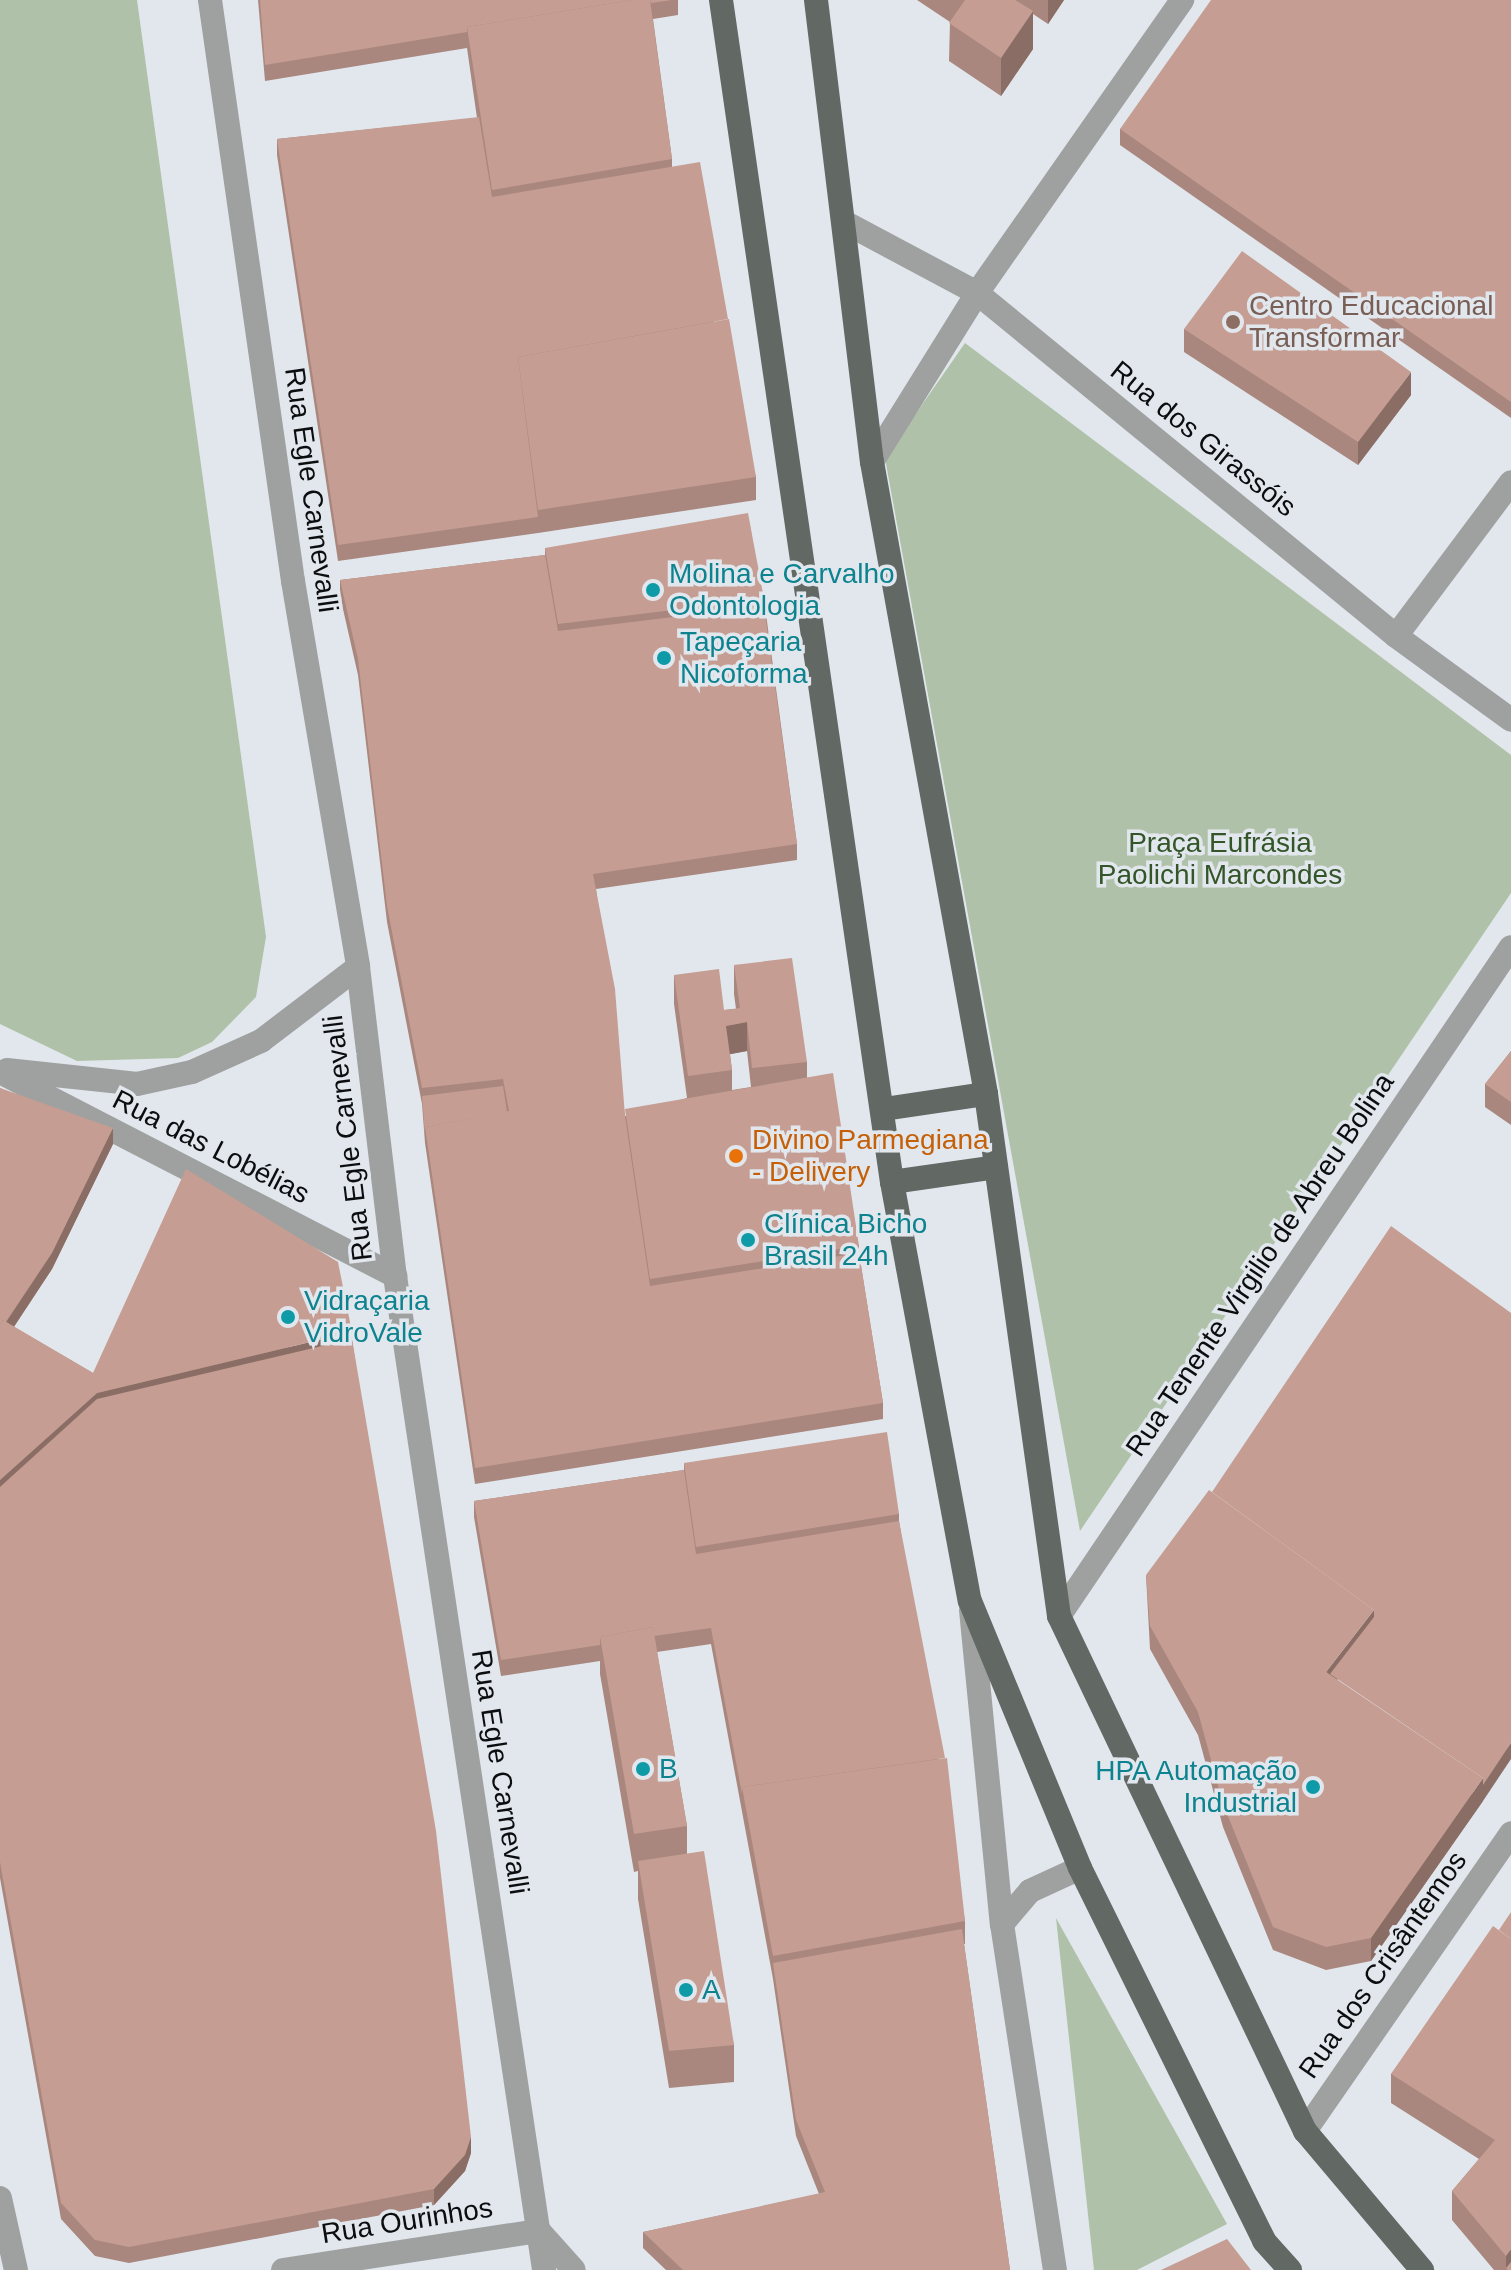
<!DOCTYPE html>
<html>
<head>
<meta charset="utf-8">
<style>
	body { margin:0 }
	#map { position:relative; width:1511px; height:2270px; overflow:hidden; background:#e1e7ed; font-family:Arial,sans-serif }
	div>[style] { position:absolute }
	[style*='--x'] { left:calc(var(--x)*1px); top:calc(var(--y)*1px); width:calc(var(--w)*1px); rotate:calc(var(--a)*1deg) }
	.green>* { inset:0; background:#afc1a8 }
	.minor>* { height:24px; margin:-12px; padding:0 12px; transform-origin:12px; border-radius:12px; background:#9ea19f }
	.major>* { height:24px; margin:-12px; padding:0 12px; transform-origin:12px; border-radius:12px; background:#626864 }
	.wall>* { inset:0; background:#a9877e }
	.shaded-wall>* { inset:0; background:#8a6e66 }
	.building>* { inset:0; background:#c59d92 }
	.dots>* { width:22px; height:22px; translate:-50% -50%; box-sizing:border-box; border:4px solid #e1e7ed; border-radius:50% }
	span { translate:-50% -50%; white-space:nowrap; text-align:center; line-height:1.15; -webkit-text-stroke:7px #e1e7ed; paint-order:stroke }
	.education-label { font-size:28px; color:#785e54 }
	.left { translate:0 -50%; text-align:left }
	.street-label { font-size:28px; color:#0b0d0f }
	.culture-label { font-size:28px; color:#0d838f }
	.right { translate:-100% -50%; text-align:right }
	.park-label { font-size:28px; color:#345528 }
	.food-label { font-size:28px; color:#c56008 }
</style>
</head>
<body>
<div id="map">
	<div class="green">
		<i style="clip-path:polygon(0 0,137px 0,266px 937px,256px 997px,212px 1042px,178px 1058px,77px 1061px,0 1024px)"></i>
		<i style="clip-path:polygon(965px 343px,1511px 755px,1511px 893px,1080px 1531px,885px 458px)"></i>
		<i style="clip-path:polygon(1056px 1918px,1227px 2224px,1137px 2270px,1094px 2270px)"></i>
	</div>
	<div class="minor">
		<i style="--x:210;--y:0;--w:587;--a:81.87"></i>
		<i style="--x:293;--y:581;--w:391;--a:80.4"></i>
		<i style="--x:358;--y:967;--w:311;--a:83.2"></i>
		<i style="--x:395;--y:1276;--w:1005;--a:81.47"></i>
		<i style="--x:846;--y:223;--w:149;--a:28.1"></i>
		<i style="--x:977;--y:293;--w:541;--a:39.3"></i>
		<i style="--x:1396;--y:636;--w:142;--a:36.1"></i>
		<i style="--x:872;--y:462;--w:199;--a:-58.1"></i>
		<i style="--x:977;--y:293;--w:358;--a:-55"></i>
		<i style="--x:1396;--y:636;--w:192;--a:-53.2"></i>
		<i style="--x:7;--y:1070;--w:131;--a:6.1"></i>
		<i style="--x:137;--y:1084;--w:56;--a:-12.3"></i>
		<i style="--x:192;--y:1072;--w:76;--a:-24.2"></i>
		<i style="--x:261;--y:1041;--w:122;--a:-37.3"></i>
		<i style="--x:0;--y:1072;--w:445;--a:27.3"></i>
		<i style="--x:971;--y:1610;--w:316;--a:84.4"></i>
		<i style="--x:1002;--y:1924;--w:350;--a:81.3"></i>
		<i style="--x:1059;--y:1616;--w:807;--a:-55.96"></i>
		<i style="--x:1002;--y:1924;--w:43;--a:-49.7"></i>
		<i style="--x:1030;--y:1891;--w:55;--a:-24.7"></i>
		<i style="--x:1305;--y:2131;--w:362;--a:-55.3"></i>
		<i style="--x:0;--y:2198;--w:74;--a:77.5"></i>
		<i style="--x:283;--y:2270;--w:259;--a:-8.7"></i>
		<i style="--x:539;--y:2231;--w:52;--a:48.1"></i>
	</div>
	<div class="major">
		<i style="--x:721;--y:0;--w:1194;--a:81.77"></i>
		<i style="--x:892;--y:1182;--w:426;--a:79.5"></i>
		<i style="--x:970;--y:1601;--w:289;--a:67.6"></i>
		<i style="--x:1080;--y:1868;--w:416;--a:63.7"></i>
		<i style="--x:1264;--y:2241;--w:39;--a:48"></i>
		<i style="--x:816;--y:0;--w:465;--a:83.1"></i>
		<i style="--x:872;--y:462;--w:642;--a:79.77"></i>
		<i style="--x:986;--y:1094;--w:527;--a:82.04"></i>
		<i style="--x:1059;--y:1616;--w:571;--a:64.47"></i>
		<i style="--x:1305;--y:2131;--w:182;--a:49.9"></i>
		<i style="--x:884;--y:1109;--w:103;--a:-8.4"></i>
		<i style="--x:892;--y:1182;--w:105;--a:-8.2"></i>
	</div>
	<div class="wall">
		<i style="clip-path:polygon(258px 0,678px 0,678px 15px,653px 19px,672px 159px,672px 167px,756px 477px,756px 500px,538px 533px,338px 561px,277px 155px,277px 139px,477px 118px,467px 48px,265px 81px)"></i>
		<i style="clip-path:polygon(917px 0,1064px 0,1048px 24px,1033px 14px,1033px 49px,1001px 96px,949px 61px,950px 22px)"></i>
		<i style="clip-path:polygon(1511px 0,1511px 418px,1120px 145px,1120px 129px)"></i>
		<i style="clip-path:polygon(1184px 329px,1411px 395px,1358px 465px,1184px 352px)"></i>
		<i style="clip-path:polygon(evenodd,545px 548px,764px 599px,797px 844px,797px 860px,596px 889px,625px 1116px,687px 1098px,674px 1004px,674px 975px,724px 1010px,736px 1009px,734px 994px,734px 965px,807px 1062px,807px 1077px,859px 1246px,859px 1253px,883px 1403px,883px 1419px,475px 1484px,425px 1143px,422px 1104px,387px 922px,358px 675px,340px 596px,340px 580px,545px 555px,545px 548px,747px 1051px,751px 1087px,732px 1090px,732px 1070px,730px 1054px,747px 1051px)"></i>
		<i style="clip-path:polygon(1511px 1051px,1511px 1125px,1485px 1107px,1485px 1084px)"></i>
		<i style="clip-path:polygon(0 1088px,113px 1144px,52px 1269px,14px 1327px,93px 1373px,352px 1339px,471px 2153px,465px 2171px,434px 2205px,129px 2263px,95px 2256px,61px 2219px,0 1878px)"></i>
		<i style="clip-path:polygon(684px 1463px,899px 1514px,899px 1521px,965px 1921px,965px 1944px,964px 1944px,1010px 2270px,666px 2270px,643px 2248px,643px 2232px,819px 2194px,796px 2136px,773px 1979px,711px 1644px,657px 1652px,687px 1826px,687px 1854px,734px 2045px,734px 2082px,669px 2088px,638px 1899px,638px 1871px,634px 1872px,600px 1674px,600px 1661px,501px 1676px,474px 1517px,474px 1501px,684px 1470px)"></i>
		<i style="clip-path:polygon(1146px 1575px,1483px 1801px,1371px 1961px,1326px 1970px,1273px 1950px,1223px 1827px,1198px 1735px,1150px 1649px)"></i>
		<i style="clip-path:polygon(1499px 1930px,1511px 2270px,1494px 2270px,1452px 2220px,1452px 2191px,1479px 2159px,1391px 2103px,1391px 2074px)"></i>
	</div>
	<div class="shaded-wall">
		<i style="clip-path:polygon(1048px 0,1064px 0,1048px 24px)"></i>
		<i style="clip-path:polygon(1033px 11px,1033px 49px,1001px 96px,1001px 58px)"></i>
		<i style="clip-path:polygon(1411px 372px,1411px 395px,1358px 465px,1358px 442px)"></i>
		<i style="clip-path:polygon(747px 1022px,747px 1051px,726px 1055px,726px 1026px)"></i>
		<i style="clip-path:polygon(113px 1128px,113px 1144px,52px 1269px,3px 1343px,3px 1327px)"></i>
		<i style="clip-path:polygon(352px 1332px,352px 1355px,0 1503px,0 1480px,97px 1393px)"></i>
		<i style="clip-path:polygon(1374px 1610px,1374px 1633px,1334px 1684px,1326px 1672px)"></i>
		<i style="clip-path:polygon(1511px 1743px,1511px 1759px,1483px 1801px,1371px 1961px,1371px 1938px,1483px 1778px)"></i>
		<i style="clip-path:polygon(471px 2137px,471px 2153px,465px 2171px,434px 2205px,434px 2189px)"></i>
		<i style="clip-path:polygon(1511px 2249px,1511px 2270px,1506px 2268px,1506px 2256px)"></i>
	</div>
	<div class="building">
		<i style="clip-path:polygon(260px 0,632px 0,467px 27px,467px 32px,265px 65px)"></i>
		<i style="clip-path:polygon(632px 0,650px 0,672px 159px,492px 190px,467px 27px)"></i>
		<i style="clip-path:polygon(650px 0,672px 0,651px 3px)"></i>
		<i style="clip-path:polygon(965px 0,1015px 0,1033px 11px,1001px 58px,949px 23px)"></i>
		<i style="clip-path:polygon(1211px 0,1511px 0,1511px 402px,1120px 129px)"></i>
		<i style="clip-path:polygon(479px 117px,492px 197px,700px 162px,728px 319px,518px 357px,538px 517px,338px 545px,277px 139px)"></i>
		<i style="clip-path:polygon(1242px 251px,1411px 372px,1358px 442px,1184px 329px)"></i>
		<i style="clip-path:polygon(729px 319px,756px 477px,538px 510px,518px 357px)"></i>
		<i style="clip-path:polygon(748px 513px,764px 599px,558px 624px,545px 548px)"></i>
		<i style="clip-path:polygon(545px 555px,558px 631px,764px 606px,797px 844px,593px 874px,615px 989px,625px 1116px,650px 1286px,859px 1253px,883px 1403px,475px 1468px,425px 1127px,509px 1111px,503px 1079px,422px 1088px,387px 906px,358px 659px,340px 580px)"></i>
		<i style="clip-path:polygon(792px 958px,807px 1062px,752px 1068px,747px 1022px,726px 1026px,732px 1070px,688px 1076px,674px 975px,719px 969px,724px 1010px,740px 1008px,734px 965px)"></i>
		<i style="clip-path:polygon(1511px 1051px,1511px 1102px,1485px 1084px)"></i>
		<i style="clip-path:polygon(833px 1073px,859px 1246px,650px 1279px,625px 1109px)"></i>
		<i style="clip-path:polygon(503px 1086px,507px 1112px,425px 1127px,425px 1135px,422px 1096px)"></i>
		<i style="clip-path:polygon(0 1088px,113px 1128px,52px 1253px,6px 1322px,3px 1320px,0 1324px)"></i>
		<i style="clip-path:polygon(186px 1169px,338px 1262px,352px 1332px,97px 1393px,0 1480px,0 1324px,3px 1320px,93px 1373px)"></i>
		<i style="clip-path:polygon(1391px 1226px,1511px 1313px,1511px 1743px,1483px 1785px,1483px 1778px,1330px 1674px,1374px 1617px,1374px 1610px,1212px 1492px)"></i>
		<i style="clip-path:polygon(352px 1339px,436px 1831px,471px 2137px,465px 2155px,434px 2189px,129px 2247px,95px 2240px,61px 2203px,0 1862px,0 1487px,97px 1399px)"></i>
		<i style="clip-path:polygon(887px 1432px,899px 1514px,696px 1547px,684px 1463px)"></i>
		<i style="clip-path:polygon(684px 1470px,696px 1554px,899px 1521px,945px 1758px,742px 1787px,742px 1794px,711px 1628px,654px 1636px,653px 1627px,600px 1637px,600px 1645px,501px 1660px,474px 1501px)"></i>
		<i style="clip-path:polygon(1209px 1490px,1374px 1610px,1326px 1672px,1483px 1778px,1371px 1938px,1326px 1947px,1273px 1927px,1223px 1804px,1198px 1712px,1150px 1626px,1146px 1575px)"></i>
		<i style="clip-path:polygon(653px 1627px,687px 1826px,634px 1834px,600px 1637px)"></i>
		<i style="clip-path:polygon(947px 1758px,965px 1921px,773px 1956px,742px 1787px)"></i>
		<i style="clip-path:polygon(704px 1851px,734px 2045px,669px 2051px,638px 1861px)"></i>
		<i style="clip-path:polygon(1511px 1912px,1511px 1939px,1499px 1930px)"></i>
		<i style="clip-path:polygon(1493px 1926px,1511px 1939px,1511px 2249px,1506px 2256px,1452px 2191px,1495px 2140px,1391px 2074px)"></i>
		<i style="clip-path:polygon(962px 1929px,1010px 2270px,683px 2270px,643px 2232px,825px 2192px,796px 2120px,773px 1963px)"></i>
		<i style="clip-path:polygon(1227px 2239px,1251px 2270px,1161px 2270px)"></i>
		<i style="clip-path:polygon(1511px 2262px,1511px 2270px,1508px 2270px,1506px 2268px)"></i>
	</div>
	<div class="dots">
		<i style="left:1233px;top:322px;background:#8d6e63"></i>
		<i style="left:653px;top:590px;background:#0f9aa8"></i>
		<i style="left:664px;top:658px;background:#0f9aa8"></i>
		<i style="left:736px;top:1156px;background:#e8710a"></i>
		<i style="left:748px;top:1240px;background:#0f9aa8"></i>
		<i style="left:288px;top:1317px;background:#0f9aa8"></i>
		<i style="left:643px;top:1769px;background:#0f9aa8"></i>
		<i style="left:1313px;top:1787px;background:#0f9aa8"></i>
		<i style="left:686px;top:1990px;background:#0f9aa8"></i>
	</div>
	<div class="education-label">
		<span class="left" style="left:1249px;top:322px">Centro Educacional<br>Transformar</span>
	</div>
	<div class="street-label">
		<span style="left:1203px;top:439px;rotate:39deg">Rua dos Girassóis</span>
		<span style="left:311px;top:490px;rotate:82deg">Rua Egle Carnevalli</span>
		<span style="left:348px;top:1138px;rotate:-97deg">Rua Egle Carnevalli</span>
		<span style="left:211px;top:1147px;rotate:27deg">Rua das Lobélias</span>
		<span style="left:1260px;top:1265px;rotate:-56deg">Rua Tenente Virgilio de Abreu Bolina</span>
		<span style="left:500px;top:1772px;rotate:81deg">Rua Egle Carnevalli</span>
		<span style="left:1383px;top:1965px;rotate:-55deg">Rua dos Crisântemos</span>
		<span style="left:407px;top:2221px;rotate:-9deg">Rua Ourinhos</span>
	</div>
	<div class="culture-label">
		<span class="left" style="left:669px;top:590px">Molina e Carvalho<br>Odontologia</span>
		<span class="left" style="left:680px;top:658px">Tapeçaria<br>Nicoforma</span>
		<span class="left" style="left:764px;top:1240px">Clínica Bicho<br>Brasil 24h</span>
		<span class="left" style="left:304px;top:1317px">Vidraçaria<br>VidroVale</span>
		<span class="left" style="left:659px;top:1769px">B</span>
		<span class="right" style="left:1297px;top:1787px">HPA Automação<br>Industrial</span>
		<span class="left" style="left:702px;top:1990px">A</span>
	</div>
	<div class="park-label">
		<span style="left:1220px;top:859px">Praça Eufrásia<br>Paolichi Marcondes</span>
	</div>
	<div class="food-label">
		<span class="left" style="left:752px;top:1156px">Divino Parmegiana<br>- Delivery</span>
	</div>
</div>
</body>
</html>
